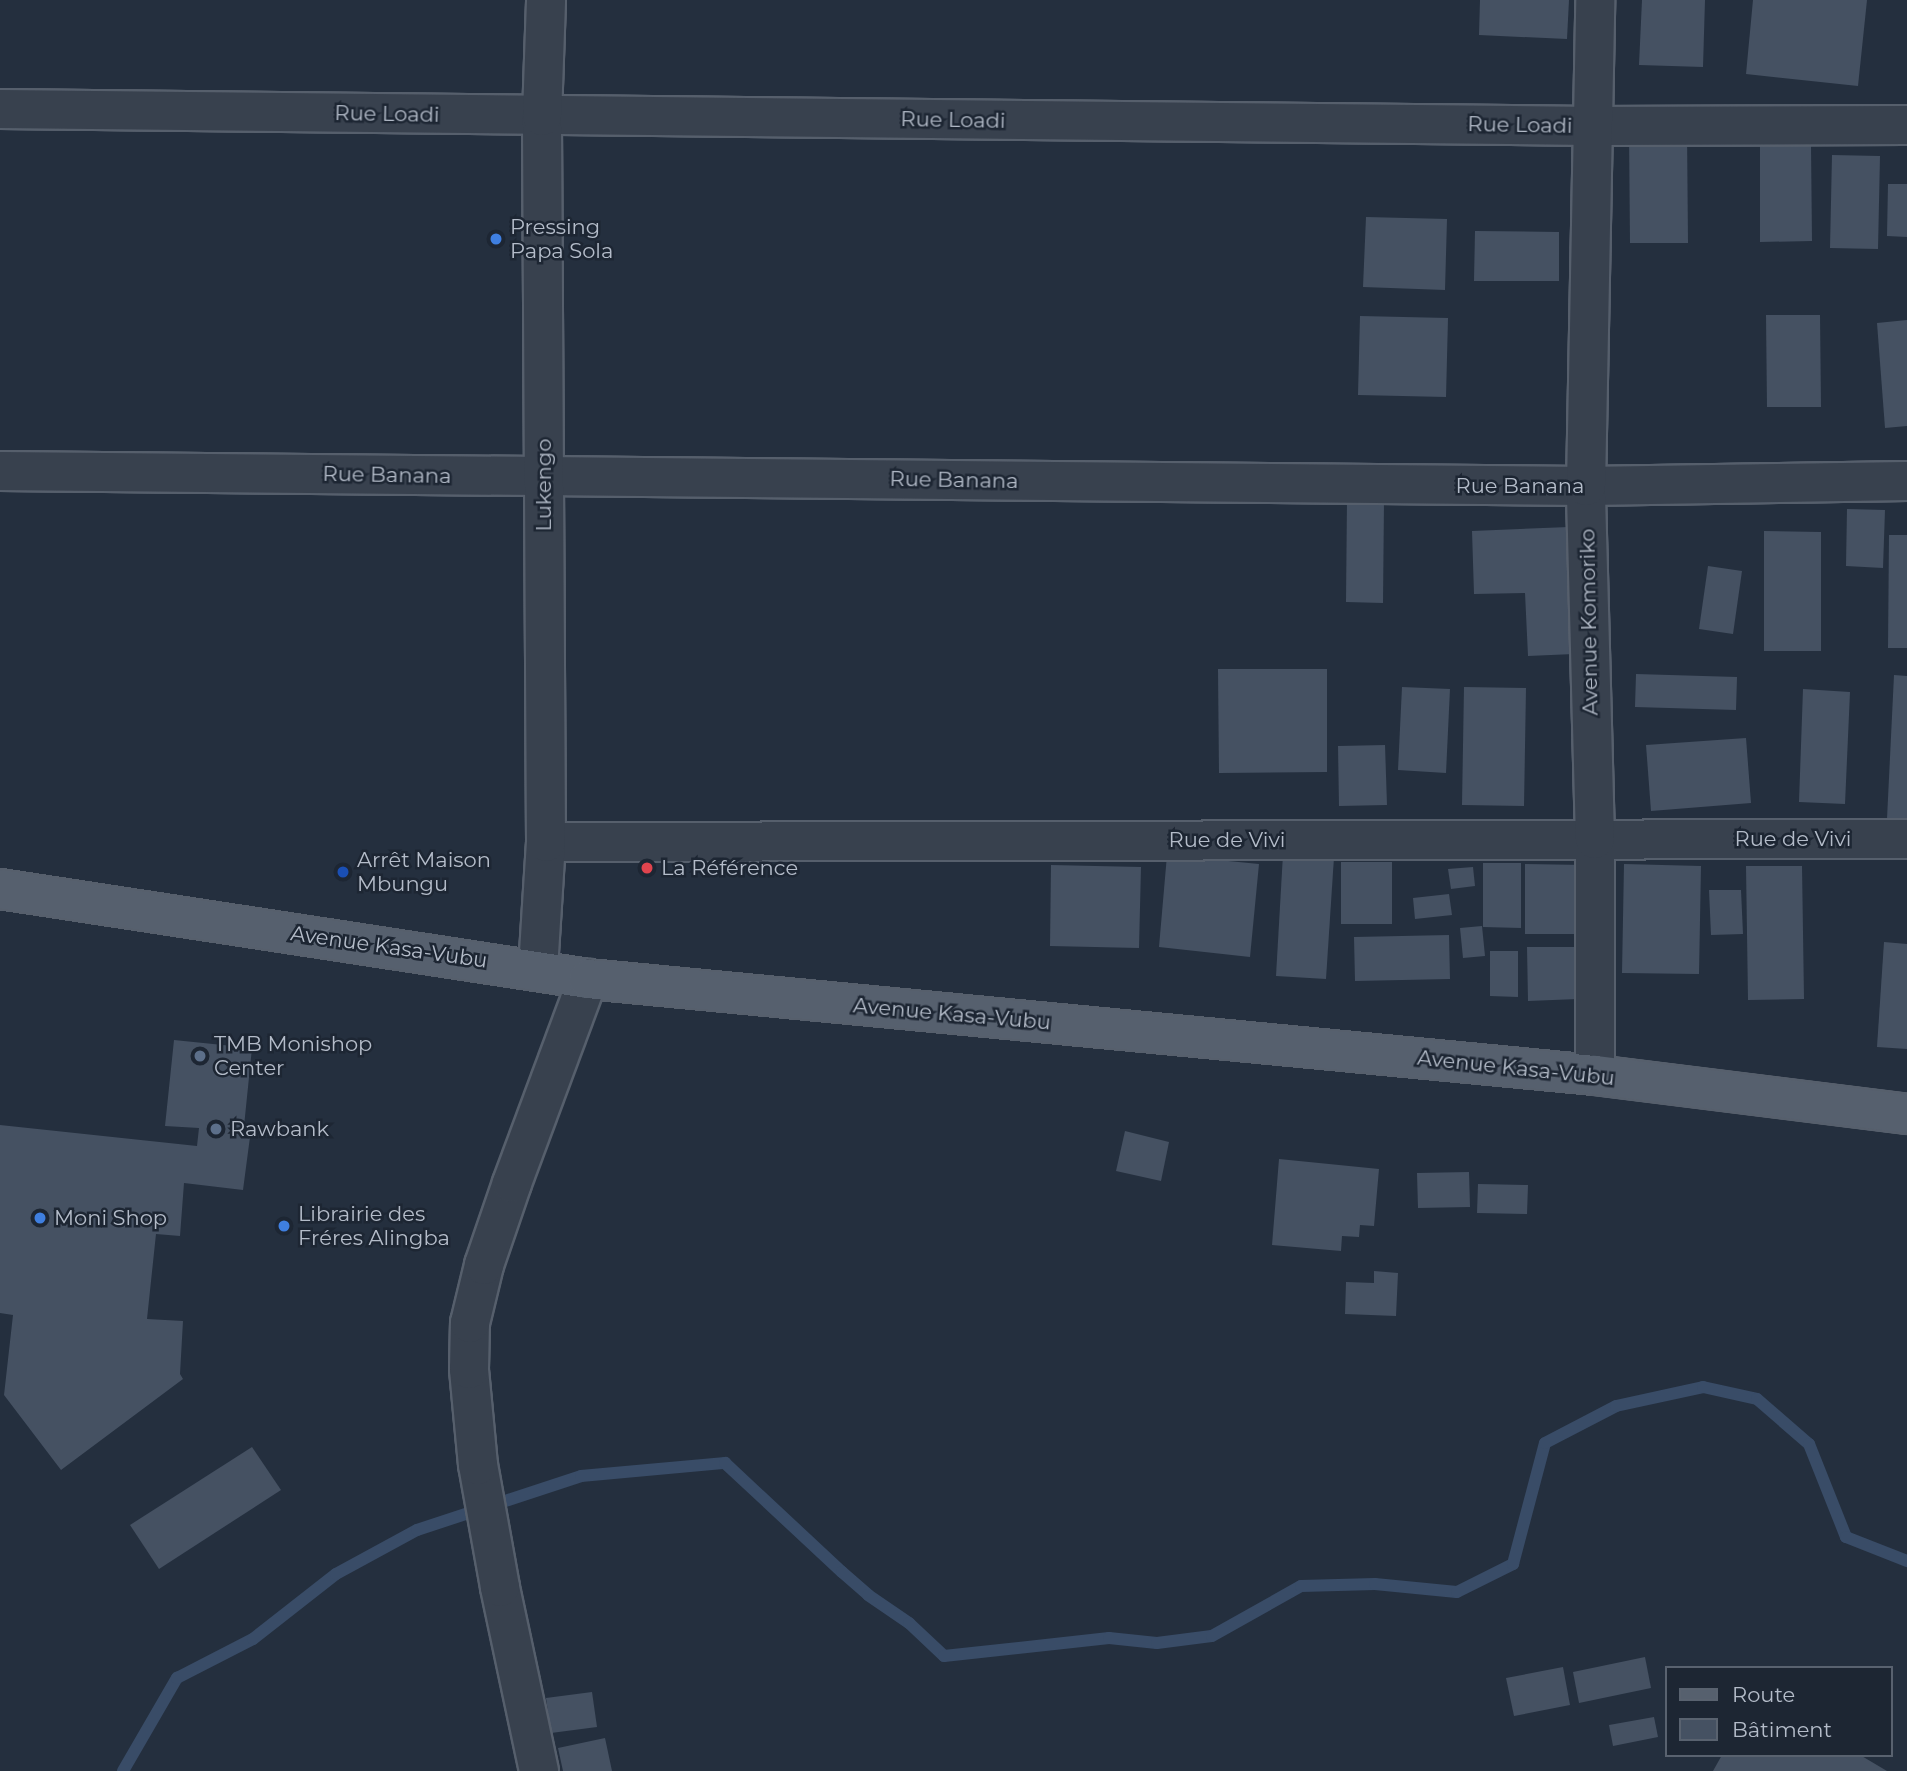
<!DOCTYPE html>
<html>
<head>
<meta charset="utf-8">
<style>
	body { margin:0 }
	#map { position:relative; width:1907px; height:1771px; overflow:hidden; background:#242f3e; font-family:Montserrat,sans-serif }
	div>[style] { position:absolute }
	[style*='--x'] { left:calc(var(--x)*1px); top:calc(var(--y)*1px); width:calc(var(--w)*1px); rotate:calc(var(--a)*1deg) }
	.stream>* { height:12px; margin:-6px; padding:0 6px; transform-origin:6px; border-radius:6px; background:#394c67 }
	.building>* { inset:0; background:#455162 }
	.roads { filter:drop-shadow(2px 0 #565f6c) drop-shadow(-2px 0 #565f6c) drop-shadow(0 2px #565f6c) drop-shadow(0 -2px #565f6c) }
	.minor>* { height:38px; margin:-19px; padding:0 19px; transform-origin:19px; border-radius:19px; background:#38414e }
	.major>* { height:38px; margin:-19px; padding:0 19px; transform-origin:19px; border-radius:19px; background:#56606e }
	.dots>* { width:19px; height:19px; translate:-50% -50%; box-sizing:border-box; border:4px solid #1d2633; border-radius:50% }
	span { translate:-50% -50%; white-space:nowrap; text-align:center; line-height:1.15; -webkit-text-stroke:5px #1d2633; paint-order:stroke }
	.street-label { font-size:21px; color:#b4bcc9 }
	.poi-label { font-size:21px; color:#b4bcc9 }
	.left { translate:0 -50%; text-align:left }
	.legend { position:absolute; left:1665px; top:1666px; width:228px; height:91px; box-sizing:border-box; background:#1d2633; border:2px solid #59626f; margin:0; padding:9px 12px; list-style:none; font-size:21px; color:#b4bcc9 }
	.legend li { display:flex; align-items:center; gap:14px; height:35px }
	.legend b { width:35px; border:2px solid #59626f }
</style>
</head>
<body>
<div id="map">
	<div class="stream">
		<i style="--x:123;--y:1771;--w:108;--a:-59.9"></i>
		<i style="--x:177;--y:1678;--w:85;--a:-27.2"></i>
		<i style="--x:253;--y:1639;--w:105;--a:-38.1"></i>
		<i style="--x:336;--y:1574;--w:92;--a:-28.5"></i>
		<i style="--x:417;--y:1530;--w:173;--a:-18.2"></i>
		<i style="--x:581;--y:1476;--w:145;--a:-5.2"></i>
		<i style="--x:725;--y:1463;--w:160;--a:43"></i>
		<i style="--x:842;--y:1572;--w:35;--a:41"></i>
		<i style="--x:868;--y:1595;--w:50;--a:34.3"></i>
		<i style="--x:909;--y:1623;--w:48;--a:43.3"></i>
		<i style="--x:944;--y:1656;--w:166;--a:-6.2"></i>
		<i style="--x:1109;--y:1638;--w:48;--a:5.9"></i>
		<i style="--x:1157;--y:1643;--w:55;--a:-7.3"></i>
		<i style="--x:1212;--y:1636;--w:102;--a:-29.3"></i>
		<i style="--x:1301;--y:1586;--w:74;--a:-1.5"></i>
		<i style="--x:1375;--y:1584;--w:82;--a:5.6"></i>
		<i style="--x:1457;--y:1592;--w:63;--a:-26.6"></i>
		<i style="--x:1513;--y:1564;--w:125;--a:-75.2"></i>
		<i style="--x:1545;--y:1443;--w:80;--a:-27.5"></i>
		<i style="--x:1616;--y:1406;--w:89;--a:-12.3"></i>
		<i style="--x:1703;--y:1387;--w:55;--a:12.5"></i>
		<i style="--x:1757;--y:1399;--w:69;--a:40.9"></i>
		<i style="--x:1809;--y:1444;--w:100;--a:68.3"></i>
		<i style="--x:1846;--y:1537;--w:66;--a:21.5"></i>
	</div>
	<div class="building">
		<i style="clip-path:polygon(1480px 0,1569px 0,1567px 39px,1479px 35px)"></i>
		<i style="clip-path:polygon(1642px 0,1705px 0,1703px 67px,1639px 65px)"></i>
		<i style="clip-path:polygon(1753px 0,1867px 0,1858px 86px,1746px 74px)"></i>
		<i style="clip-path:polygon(1629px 131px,1687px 131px,1688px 243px,1630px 243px)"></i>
		<i style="clip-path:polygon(1760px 145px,1811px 145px,1812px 241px,1760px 242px)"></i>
		<i style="clip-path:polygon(1832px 155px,1880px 156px,1878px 249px,1830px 248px)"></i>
		<i style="clip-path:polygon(1888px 184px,1907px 184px,1907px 237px,1887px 236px)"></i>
		<i style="clip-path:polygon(1366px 217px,1447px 219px,1445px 290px,1363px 287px)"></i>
		<i style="clip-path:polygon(1475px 231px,1559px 232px,1559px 281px,1474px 281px)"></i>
		<i style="clip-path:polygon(1766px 315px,1820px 315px,1821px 407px,1767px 407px)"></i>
		<i style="clip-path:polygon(1360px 316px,1448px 318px,1446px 397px,1358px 395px)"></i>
		<i style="clip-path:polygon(1907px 320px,1907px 426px,1885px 428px,1877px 323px)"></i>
		<i style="clip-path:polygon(1347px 500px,1384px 501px,1383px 603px,1346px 602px)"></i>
		<i style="clip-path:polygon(1847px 509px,1885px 510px,1883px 568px,1846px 566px)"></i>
		<i style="clip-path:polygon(1569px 527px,1574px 654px,1528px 656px,1525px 593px,1474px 594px,1472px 531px)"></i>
		<i style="clip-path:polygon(1764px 531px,1821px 532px,1821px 651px,1764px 651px)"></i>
		<i style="clip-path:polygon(1889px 535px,1907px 535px,1907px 648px,1888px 648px)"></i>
		<i style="clip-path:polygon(1708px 566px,1742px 571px,1733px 634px,1699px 629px)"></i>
		<i style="clip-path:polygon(1218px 669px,1327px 669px,1327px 772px,1219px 773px)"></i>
		<i style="clip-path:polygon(1636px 674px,1737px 677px,1736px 710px,1635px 707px)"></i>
		<i style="clip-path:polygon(1894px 675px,1907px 676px,1907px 820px,1887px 819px)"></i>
		<i style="clip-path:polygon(1402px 687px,1450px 689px,1446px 773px,1398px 770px)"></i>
		<i style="clip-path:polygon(1464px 687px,1526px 688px,1524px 806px,1462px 805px)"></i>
		<i style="clip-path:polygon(1803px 689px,1850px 692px,1845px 804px,1799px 802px)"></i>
		<i style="clip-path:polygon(1746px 738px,1751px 803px,1651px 811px,1646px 745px)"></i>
		<i style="clip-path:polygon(1385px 745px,1387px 805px,1339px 806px,1338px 746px)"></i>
		<i style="clip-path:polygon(1283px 854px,1334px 857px,1326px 979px,1276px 976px)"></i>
		<i style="clip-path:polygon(1167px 855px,1259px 864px,1250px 957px,1159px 947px)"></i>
		<i style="clip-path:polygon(1341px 862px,1392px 862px,1392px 924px,1341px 924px)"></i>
		<i style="clip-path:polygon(1483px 863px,1521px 863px,1521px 928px,1483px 927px)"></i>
		<i style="clip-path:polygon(1525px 864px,1585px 865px,1586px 934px,1525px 934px)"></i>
		<i style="clip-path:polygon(1624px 864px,1701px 866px,1699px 974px,1622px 973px)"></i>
		<i style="clip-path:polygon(1051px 865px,1141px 867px,1139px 948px,1050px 946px)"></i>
		<i style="clip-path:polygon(1746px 866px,1802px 866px,1804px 999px,1748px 1000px)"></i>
		<i style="clip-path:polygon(1473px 867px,1475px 886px,1451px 889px,1448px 869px)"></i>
		<i style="clip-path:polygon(1709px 890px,1741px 890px,1743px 934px,1711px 935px)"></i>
		<i style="clip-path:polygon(1449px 894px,1452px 915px,1415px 919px,1413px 898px)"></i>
		<i style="clip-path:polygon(1482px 926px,1485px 956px,1463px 958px,1460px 928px)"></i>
		<i style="clip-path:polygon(1449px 935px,1450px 979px,1355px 981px,1354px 937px)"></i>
		<i style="clip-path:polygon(1884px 942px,1907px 944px,1907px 1049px,1877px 1047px)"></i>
		<i style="clip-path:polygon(1527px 947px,1577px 947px,1578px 999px,1528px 1001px)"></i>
		<i style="clip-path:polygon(1490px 951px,1518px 951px,1518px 997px,1490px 996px)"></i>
		<i style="clip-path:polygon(174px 1040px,252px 1048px,243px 1136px,250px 1137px,243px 1190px,184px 1183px,180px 1236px,156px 1234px,147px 1319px,183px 1321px,180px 1374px,183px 1379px,61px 1470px,4px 1395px,13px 1315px,0 1313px,0 1125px,197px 1146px,199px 1128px,165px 1126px)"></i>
		<i style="clip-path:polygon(1125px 1131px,1169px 1142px,1161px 1181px,1116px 1171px)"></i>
		<i style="clip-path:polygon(1279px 1159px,1379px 1169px,1374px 1226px,1360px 1225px,1359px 1237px,1342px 1236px,1341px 1251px,1272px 1245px)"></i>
		<i style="clip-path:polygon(1469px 1172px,1470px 1207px,1418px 1208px,1417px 1173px)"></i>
		<i style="clip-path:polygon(1478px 1184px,1528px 1185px,1527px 1214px,1477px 1213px)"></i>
		<i style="clip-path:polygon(1374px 1271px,1398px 1273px,1396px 1316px,1345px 1314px,1346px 1282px,1374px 1283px)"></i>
		<i style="clip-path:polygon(252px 1447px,281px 1490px,159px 1569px,130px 1525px)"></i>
		<i style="clip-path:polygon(1645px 1657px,1651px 1688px,1579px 1703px,1573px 1672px)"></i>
		<i style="clip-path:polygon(1563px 1667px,1570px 1705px,1514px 1716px,1506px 1678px)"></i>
		<i style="clip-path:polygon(592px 1692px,597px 1727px,551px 1733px,546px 1698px)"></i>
		<i style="clip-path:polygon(1654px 1717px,1658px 1737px,1613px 1746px,1609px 1725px)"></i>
		<i style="clip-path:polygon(605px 1738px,612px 1771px,563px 1771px,558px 1748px)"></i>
		<i style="clip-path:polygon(1722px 1755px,1860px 1755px,1887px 1771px,1713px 1771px)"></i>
	</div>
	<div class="roads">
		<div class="minor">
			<i style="--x:0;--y:109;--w:1592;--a:0.61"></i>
			<i style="--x:1592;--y:126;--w:315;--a:-0.2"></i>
			<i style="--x:0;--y:471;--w:1586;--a:0.54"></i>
			<i style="--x:1586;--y:486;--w:321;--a:-0.9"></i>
			<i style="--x:546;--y:842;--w:1361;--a:-0.13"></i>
			<i style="--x:538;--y:969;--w:127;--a:-86.4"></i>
			<i style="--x:546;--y:842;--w:726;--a:-90.32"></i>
			<i style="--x:542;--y:116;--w:116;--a:-88"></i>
			<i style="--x:1595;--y:1075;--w:236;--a:-90"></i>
			<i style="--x:1595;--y:839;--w:353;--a:-91.5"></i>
			<i style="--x:1586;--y:486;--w:486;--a:-88.9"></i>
			<i style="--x:539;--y:1771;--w:188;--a:-102"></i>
			<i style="--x:500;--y:1587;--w:124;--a:-100.2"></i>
			<i style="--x:478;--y:1465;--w:96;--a:-95.4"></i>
			<i style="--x:469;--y:1369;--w:46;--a:-88.8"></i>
			<i style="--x:470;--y:1323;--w:60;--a:-76.4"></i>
			<i style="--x:484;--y:1265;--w:87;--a:-71.1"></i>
			<i style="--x:512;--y:1183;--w:218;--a:-69.6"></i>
		</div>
		<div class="major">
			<i style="--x:0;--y:889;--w:595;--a:8.7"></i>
			<i style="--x:588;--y:979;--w:1012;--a:5.45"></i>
			<i style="--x:1595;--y:1075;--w:314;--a:7.1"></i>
		</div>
	</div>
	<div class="dots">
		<i style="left:496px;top:239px;background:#3f7fe0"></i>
		<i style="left:647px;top:868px;background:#e0444e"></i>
		<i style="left:343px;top:872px;background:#1a4fb4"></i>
		<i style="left:200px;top:1056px;background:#5c6f8a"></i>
		<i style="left:216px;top:1129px;background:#5c6f8a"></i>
		<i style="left:40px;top:1218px;background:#3f7fe0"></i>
		<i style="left:284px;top:1226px;background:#3f7fe0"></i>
	</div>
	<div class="street-label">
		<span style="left:387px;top:114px;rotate:1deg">Rue Loadi</span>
		<span style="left:953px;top:120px;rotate:1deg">Rue Loadi</span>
		<span style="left:1520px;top:125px;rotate:1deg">Rue Loadi</span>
		<span style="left:387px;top:475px;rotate:1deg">Rue Banana</span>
		<span style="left:954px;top:480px;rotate:1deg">Rue Banana</span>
		<span style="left:544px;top:485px;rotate:-90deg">Lukengo</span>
		<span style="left:1520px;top:486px">Rue Banana</span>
		<span style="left:1589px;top:622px;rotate:-91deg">Avenue Komoriko</span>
		<span style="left:1793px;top:839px">Rue de Vivi</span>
		<span style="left:1227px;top:840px">Rue de Vivi</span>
		<span style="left:389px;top:947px;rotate:8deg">Avenue Kasa-Vubu</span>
		<span style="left:952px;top:1014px;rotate:5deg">Avenue Kasa-Vubu</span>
		<span style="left:1516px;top:1068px;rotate:6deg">Avenue Kasa-Vubu</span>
	</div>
	<div class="poi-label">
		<span class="left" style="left:510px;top:239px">Pressing<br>Papa Sola</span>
		<span class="left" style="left:357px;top:872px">Arrêt Maison<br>Mbungu</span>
		<span class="left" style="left:661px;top:868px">La Référence</span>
		<span class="left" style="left:214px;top:1056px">TMB Monishop<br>Center</span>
		<span class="left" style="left:230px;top:1129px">Rawbank</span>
		<span class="left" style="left:298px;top:1226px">Librairie des<br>Fréres Alingba</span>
		<span class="left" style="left:54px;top:1218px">Moni Shop</span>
	</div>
	<ul class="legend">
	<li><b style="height:9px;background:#56606e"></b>Route</li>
	<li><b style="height:19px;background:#455162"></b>Bâtiment</li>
	</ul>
</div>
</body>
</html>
